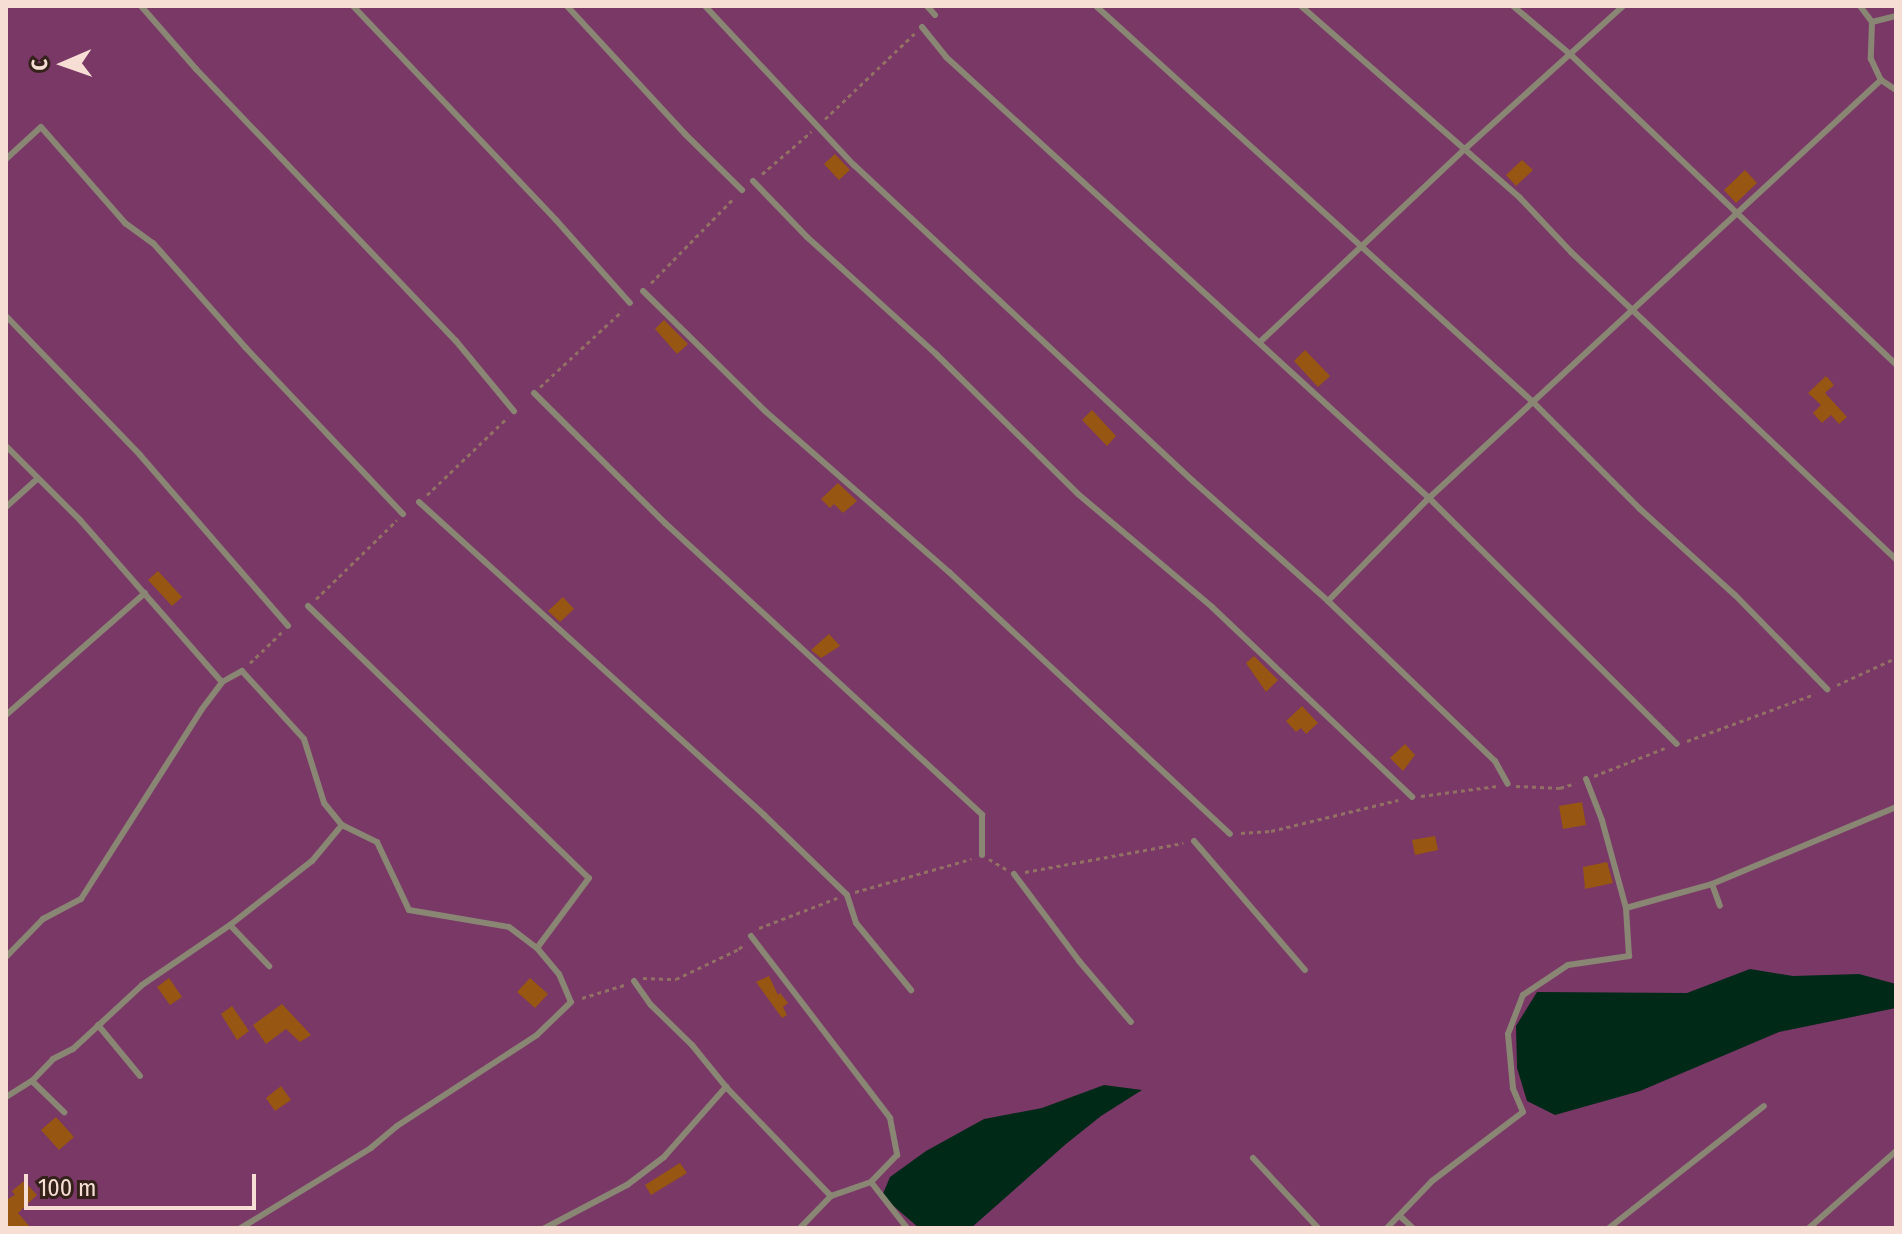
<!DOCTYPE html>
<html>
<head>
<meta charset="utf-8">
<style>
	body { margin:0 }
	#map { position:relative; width:1902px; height:1234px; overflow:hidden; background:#5a3325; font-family:"Fira Sans Condensed",sans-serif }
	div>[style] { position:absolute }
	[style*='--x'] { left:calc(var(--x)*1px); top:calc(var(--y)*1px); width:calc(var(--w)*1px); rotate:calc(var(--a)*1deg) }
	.green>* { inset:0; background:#7a3866 }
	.water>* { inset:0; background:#002918 }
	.building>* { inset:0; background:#975611 }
	.path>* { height:3px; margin-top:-1.5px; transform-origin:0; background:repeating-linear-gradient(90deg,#927063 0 4px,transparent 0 8px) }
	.lane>* { height:6px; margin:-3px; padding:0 3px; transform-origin:3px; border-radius:3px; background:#898674 }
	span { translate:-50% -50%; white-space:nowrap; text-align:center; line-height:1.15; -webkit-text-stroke:7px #33211a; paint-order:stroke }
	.frame { position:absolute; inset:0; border:8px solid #f7ded5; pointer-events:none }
	.north { position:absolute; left:24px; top:24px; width:80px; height:80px; -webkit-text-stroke:6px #33211a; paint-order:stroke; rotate:268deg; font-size:22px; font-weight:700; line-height:32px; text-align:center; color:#f7ded5 }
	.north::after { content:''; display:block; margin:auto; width:28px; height:36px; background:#f7ded5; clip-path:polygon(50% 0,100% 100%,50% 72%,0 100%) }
	.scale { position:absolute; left:24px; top:1174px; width:232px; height:36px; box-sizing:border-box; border:4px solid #f7ded5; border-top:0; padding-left:10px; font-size:24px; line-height:28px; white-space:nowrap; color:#f7ded5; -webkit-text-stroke:6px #33211a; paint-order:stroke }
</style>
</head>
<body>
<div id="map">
	<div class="green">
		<i style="clip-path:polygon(6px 6px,1896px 6px,1896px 1228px,6px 1228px)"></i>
	</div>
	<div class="water">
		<i style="clip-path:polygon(1750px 969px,1793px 976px,1859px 974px,1896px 984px,1896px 1008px,1779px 1032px,1640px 1091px,1555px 1115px,1527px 1101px,1517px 1068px,1516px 1026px,1537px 992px,1687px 993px)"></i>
		<i style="clip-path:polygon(1104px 1085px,1142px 1090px,1101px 1116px,1066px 1144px,971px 1228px,919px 1228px,882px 1196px,890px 1177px,926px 1151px,984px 1119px,1042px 1108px)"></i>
	</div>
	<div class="building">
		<i style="clip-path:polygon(835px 154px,850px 170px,839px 180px,824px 164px)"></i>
		<i style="clip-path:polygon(1522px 160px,1533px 170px,1516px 186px,1506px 175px)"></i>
		<i style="clip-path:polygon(1745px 170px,1757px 183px,1736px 203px,1724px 190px)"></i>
		<i style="clip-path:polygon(664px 320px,688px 344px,677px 354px,655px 329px)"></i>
		<i style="clip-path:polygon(1305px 350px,1330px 376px,1318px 387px,1294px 361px)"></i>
		<i style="clip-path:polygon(1826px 376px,1834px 385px,1825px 393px,1847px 417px,1839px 424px,1831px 415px,1822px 423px,1813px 413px,1821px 405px,1808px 393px)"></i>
		<i style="clip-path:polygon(1092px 410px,1116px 436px,1107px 446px,1082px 420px)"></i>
		<i style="clip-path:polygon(838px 483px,857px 501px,843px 513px,834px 504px,830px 508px,821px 499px)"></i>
		<i style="clip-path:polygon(158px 571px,182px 597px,172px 606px,148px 580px)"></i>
		<i style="clip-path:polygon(563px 597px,574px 609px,560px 622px,548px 611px)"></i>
		<i style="clip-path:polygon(829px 634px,840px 646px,821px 658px,811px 650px)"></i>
		<i style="clip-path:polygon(1254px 656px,1278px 680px,1266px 692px,1246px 663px)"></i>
		<i style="clip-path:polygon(1302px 706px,1318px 723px,1306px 734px,1301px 728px,1296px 732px,1286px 721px)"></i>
		<i style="clip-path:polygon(1405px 744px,1415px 755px,1403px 771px,1390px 758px)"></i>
		<i style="clip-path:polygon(1582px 802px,1586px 825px,1563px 829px,1559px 806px)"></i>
		<i style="clip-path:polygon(1435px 836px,1438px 850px,1415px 855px,1412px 840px)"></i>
		<i style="clip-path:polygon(1607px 862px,1613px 883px,1585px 889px,1583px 867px)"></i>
		<i style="clip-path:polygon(769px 976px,778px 995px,780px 993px,788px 1003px,783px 1007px,787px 1015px,782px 1018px,756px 982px)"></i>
		<i style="clip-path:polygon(169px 978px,182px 997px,170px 1005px,157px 987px)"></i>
		<i style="clip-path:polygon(530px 978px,548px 994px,535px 1008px,517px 992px)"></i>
		<i style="clip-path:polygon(282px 1004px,311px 1035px,300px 1042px,286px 1029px,266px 1044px,253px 1025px)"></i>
		<i style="clip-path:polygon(232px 1006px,249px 1031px,237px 1040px,221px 1014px)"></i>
		<i style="clip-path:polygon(281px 1086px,291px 1100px,275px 1111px,266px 1098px)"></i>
		<i style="clip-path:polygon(56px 1117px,74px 1137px,59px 1150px,41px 1130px)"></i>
		<i style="clip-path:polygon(680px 1163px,687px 1173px,651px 1195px,645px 1185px)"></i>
		<i style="clip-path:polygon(24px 1181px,37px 1195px,18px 1213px,31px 1228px,6px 1228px,6px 1200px,15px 1195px,12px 1191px)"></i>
	</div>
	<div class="path">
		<i style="--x:825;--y:119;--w:124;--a:-43.7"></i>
		<i style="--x:762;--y:174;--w:65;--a:-40.6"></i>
		<i style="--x:651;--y:283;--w:120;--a:-45.7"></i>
		<i style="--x:540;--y:387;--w:112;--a:-42.8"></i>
		<i style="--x:427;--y:495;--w:112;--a:-43.9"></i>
		<i style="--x:316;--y:599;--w:113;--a:-44.3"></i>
		<i style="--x:250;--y:663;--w:45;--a:-44.1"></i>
		<i style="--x:1837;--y:685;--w:65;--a:-24.6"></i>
		<i style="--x:1687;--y:741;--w:136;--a:-20.2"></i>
		<i style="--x:1594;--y:776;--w:76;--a:-21.5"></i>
		<i style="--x:1516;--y:786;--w:44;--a:2.6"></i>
		<i style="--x:1560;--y:788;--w:16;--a:-18"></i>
		<i style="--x:1421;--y:796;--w:77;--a:-7.5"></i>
		<i style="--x:1241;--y:833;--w:30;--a:-4"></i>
		<i style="--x:1271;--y:831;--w:131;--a:-13.7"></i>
		<i style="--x:989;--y:859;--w:21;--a:31"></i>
		<i style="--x:1025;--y:872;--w:161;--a:-10.4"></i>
		<i style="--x:855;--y:892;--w:121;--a:-15.9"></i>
		<i style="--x:759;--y:928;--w:84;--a:-21"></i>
		<i style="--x:643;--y:978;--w:33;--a:2"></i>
		<i style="--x:676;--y:979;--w:70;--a:-25.5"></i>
		<i style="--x:739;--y:949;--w:8;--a:-45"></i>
		<i style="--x:582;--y:998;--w:44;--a:-17.2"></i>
	</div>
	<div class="lane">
		<i style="--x:141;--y:6;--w:84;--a:48.9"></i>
		<i style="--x:196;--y:69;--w:376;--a:46.3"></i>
		<i style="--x:456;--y:341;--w:91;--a:50.4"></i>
		<i style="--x:353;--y:6;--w:295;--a:46.5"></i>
		<i style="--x:556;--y:220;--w:111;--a:48.3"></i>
		<i style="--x:567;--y:6;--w:174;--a:47.3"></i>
		<i style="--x:685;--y:134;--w:80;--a:44.5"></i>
		<i style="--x:705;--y:6;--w:218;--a:46.9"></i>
		<i style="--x:854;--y:165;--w:463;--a:43"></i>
		<i style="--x:1193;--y:481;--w:181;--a:41.6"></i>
		<i style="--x:1328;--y:601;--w:231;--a:43.8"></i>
		<i style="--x:1495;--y:761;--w:26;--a:61"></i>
		<i style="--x:927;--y:6;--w:12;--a:48"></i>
		<i style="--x:1096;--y:6;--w:590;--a:42.18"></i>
		<i style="--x:1533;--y:402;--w:151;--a:45"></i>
		<i style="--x:1640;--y:509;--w:128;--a:42.2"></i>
		<i style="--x:1735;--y:595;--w:132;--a:45.6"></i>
		<i style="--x:1301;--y:6;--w:291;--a:41.2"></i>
		<i style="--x:1520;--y:198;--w:74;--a:46.6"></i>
		<i style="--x:1571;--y:252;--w:447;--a:43.4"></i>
		<i style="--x:1513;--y:6;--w:76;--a:40.2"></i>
		<i style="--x:1571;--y:55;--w:449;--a:43.6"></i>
		<i style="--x:1860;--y:6;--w:20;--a:53"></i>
		<i style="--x:1872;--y:22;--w:37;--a:92"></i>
		<i style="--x:1871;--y:59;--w:23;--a:65"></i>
		<i style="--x:1881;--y:80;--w:18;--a:34"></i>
		<i style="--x:1872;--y:22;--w:25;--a:-14"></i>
		<i style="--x:922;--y:27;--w:38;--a:51"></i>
		<i style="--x:946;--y:57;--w:654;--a:42.4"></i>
		<i style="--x:1429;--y:498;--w:349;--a:44.8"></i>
		<i style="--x:6;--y:159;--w:47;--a:-42.4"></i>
		<i style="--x:41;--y:127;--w:128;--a:48.8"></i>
		<i style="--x:125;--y:223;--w:34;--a:36"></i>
		<i style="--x:153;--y:243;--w:139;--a:48.5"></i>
		<i style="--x:245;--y:347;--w:230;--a:46.6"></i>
		<i style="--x:753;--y:181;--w:78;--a:46"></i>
		<i style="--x:807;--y:237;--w:174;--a:42.2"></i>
		<i style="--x:936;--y:354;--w:199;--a:44.6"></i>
		<i style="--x:1078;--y:494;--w:175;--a:40.1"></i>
		<i style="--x:1212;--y:607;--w:276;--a:43.5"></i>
		<i style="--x:643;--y:291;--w:171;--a:44.5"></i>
		<i style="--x:765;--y:411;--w:244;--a:41.2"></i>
		<i style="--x:949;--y:572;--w:384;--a:43"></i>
		<i style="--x:6;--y:316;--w:193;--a:46"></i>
		<i style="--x:140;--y:455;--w:226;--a:49.1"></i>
		<i style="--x:1261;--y:341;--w:282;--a:-43.3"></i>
		<i style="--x:1466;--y:148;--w:212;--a:-42.1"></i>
		<i style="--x:534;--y:393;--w:185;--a:44.8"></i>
		<i style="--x:665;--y:523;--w:431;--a:42.6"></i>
		<i style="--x:982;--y:815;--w:40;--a:90"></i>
		<i style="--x:6;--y:446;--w:105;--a:45"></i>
		<i style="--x:80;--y:520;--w:215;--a:48.8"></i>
		<i style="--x:419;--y:502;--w:466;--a:42.2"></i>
		<i style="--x:764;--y:815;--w:115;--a:43.9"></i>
		<i style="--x:847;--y:895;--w:29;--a:72"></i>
		<i style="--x:856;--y:923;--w:87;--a:50.6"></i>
		<i style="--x:6;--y:507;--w:40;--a:-42"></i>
		<i style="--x:1328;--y:601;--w:144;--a:-45.6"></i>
		<i style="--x:1429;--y:498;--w:616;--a:-42.76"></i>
		<i style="--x:308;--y:606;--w:391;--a:44.1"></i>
		<i style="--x:589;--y:878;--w:87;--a:126.6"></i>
		<i style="--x:6;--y:715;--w:185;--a:-41.3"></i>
		<i style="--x:1194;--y:841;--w:170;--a:49.3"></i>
		<i style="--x:1014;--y:874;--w:109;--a:53.2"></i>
		<i style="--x:1079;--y:961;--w:80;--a:49.6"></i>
		<i style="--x:1712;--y:884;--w:23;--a:70"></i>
		<i style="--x:1626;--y:908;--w:89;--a:-15.6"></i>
		<i style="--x:1712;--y:884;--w:199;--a:-22.7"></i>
		<i style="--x:230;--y:925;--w:57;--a:46.4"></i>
		<i style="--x:751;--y:936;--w:229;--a:52.6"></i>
		<i style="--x:890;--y:1118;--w:38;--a:79"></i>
		<i style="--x:897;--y:1155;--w:37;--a:134"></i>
		<i style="--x:871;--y:1182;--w:42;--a:160.7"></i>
		<i style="--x:831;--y:1196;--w:45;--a:134.1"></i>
		<i style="--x:6;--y:957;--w:53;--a:-45.8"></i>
		<i style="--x:43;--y:919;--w:43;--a:-27.8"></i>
		<i style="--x:81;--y:899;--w:225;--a:-57.5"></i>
		<i style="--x:202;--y:709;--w:34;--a:-53"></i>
		<i style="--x:222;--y:682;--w:23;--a:-29"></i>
		<i style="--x:242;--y:671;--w:92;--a:47.6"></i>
		<i style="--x:304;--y:739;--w:67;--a:72.6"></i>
		<i style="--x:324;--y:803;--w:28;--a:51"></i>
		<i style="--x:342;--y:825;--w:39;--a:26"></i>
		<i style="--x:377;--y:842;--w:75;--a:64.8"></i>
		<i style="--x:409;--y:910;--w:101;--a:9.6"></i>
		<i style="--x:509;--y:927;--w:35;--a:37"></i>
		<i style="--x:537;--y:948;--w:34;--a:50"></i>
		<i style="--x:559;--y:974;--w:30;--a:67"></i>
		<i style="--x:571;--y:1002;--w:47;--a:135.9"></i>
		<i style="--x:537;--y:1035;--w:167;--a:147"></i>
		<i style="--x:397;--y:1126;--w:34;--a:140"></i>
		<i style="--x:371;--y:1148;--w:153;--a:148.4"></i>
		<i style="--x:634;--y:981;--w:29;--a:55"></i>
		<i style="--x:651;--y:1005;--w:57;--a:44.3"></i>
		<i style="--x:692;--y:1045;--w:54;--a:51"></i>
		<i style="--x:726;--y:1087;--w:151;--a:46.1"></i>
		<i style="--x:98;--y:1025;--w:66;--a:50.5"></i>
		<i style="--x:32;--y:1081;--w:45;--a:44.1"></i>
		<i style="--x:6;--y:1097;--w:31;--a:-32"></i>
		<i style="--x:32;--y:1081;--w:30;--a:-46"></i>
		<i style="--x:53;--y:1059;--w:22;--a:-27"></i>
		<i style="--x:73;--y:1049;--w:94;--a:-42.8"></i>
		<i style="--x:142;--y:985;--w:107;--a:-34.3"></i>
		<i style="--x:230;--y:925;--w:104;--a:-38"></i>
		<i style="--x:312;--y:861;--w:47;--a:-50.2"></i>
		<i style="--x:1253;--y:1158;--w:96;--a:47.1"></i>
		<i style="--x:871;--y:1182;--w:58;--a:52"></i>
		<i style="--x:1401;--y:1217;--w:16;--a:43"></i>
		<i style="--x:545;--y:1228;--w:93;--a:-27.7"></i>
		<i style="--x:627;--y:1185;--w:46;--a:-37.1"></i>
		<i style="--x:664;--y:1157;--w:94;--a:-48.5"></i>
		<i style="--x:1387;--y:1228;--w:65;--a:-46.2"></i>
		<i style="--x:1432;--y:1181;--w:114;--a:-37.2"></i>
		<i style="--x:1523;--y:1112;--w:26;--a:-113"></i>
		<i style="--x:1513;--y:1088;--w:54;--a:-95.3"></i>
		<i style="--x:1508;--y:1034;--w:42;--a:-69"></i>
		<i style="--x:1523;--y:995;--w:54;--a:-33.7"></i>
		<i style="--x:1568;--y:965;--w:62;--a:-8.4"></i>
		<i style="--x:1629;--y:956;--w:48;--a:-93.6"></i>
		<i style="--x:1626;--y:908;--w:91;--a:-105.3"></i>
		<i style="--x:1602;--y:820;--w:44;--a:-111.3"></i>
		<i style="--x:1609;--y:1228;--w:197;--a:-38.2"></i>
		<i style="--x:1809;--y:1228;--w:116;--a:-41.5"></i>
	</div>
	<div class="frame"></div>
	<div class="north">С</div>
	<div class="scale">100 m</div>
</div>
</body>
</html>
